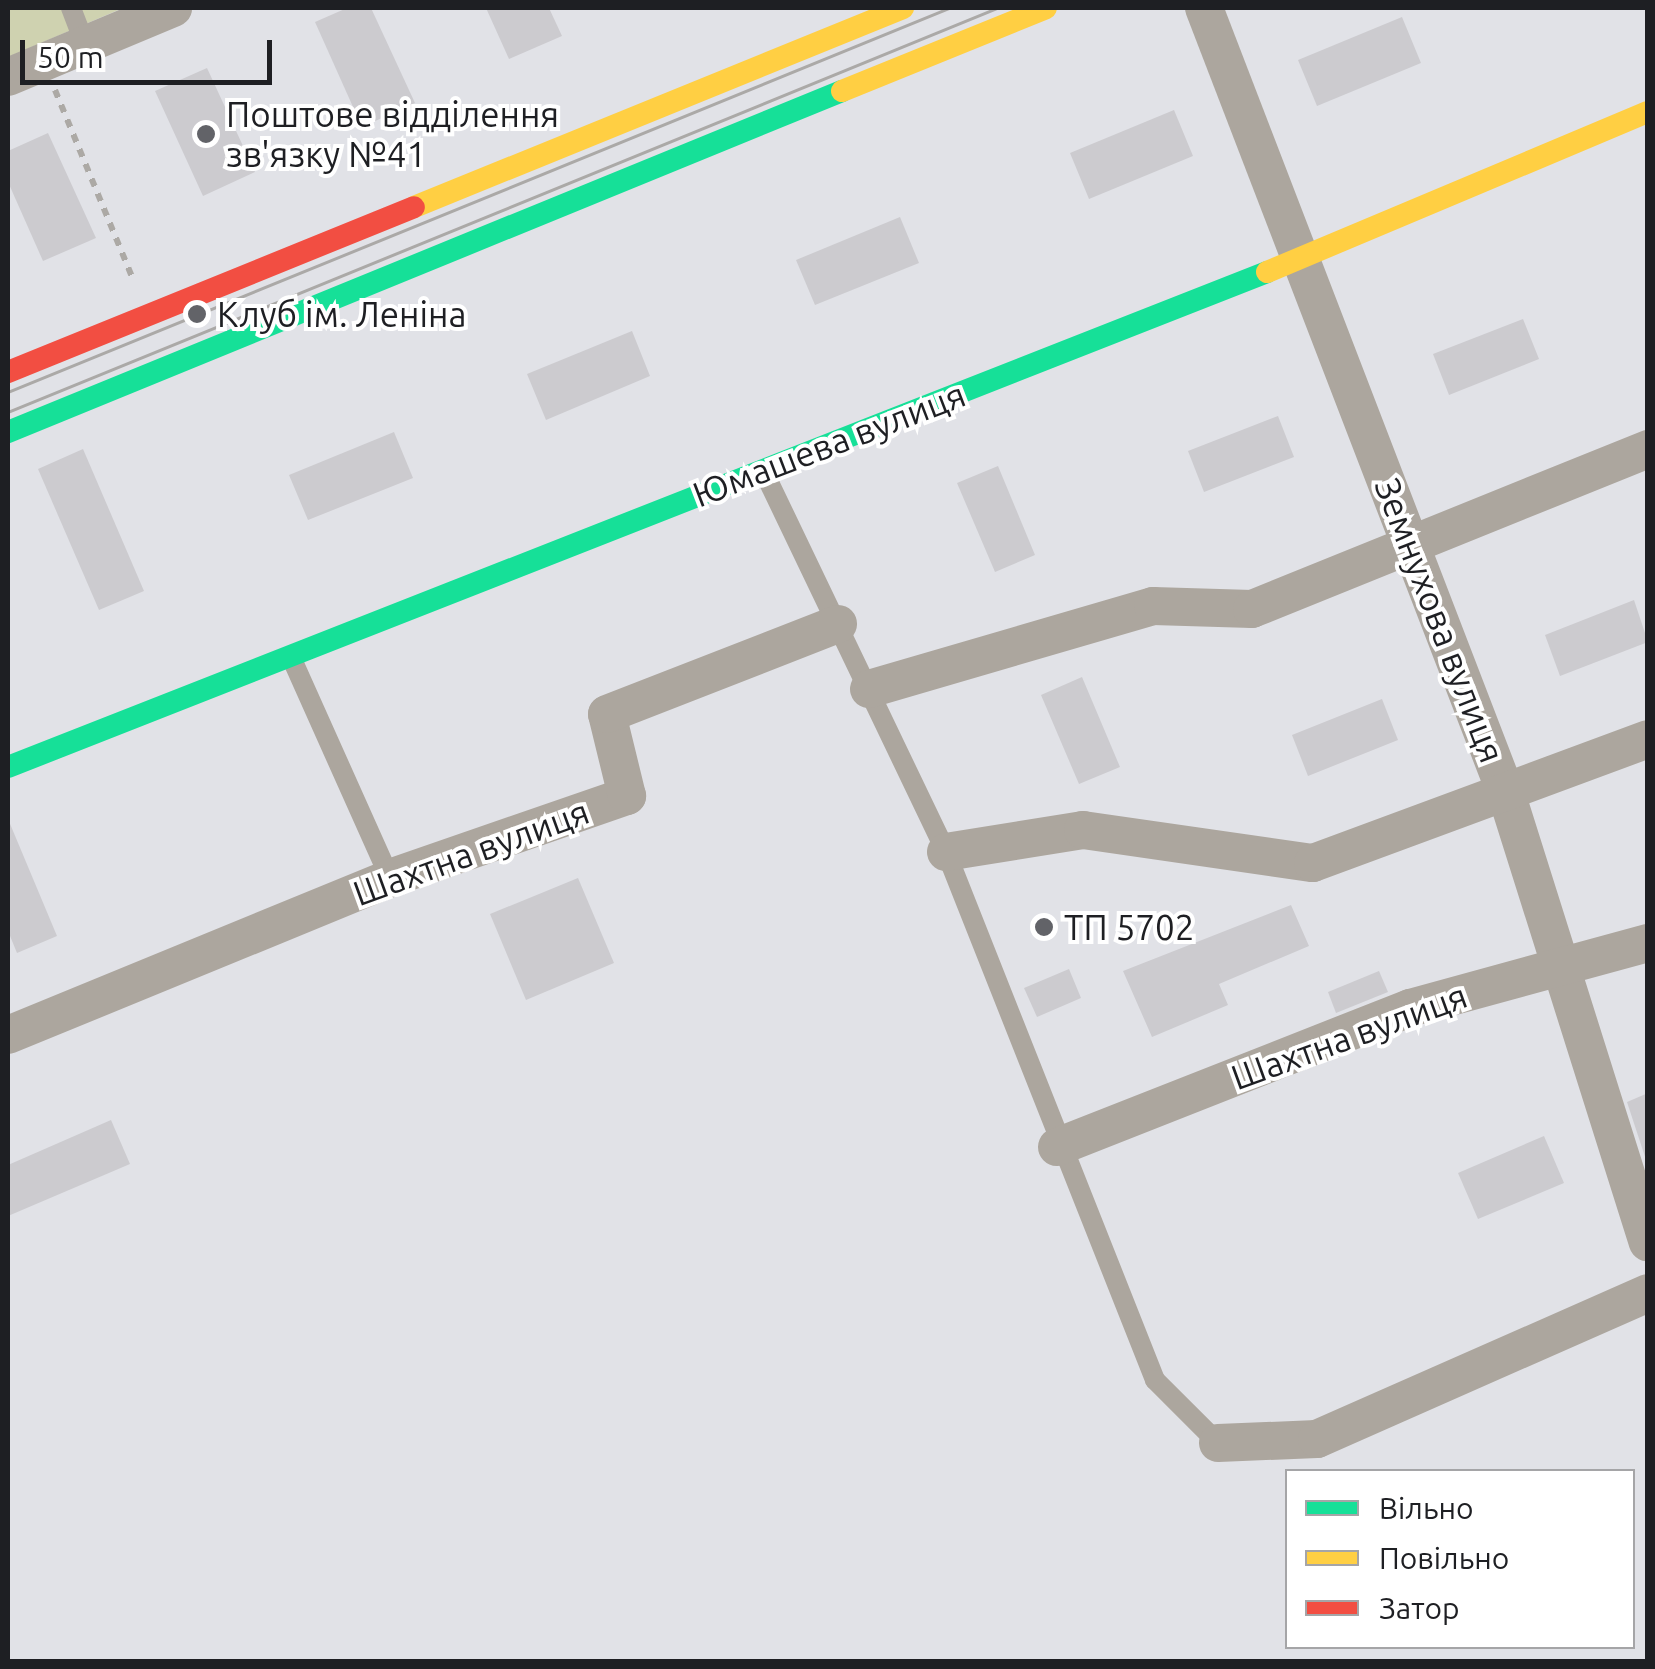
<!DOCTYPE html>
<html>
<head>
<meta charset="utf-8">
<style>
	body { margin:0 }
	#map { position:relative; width:1655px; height:1669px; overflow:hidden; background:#e1e2e7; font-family:Ubuntu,sans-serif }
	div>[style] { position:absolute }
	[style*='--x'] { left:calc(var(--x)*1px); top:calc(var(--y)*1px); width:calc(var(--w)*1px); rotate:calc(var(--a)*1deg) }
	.green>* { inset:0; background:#cfd2b0 }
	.building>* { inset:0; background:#cccbcf }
	.path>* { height:6px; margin-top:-3px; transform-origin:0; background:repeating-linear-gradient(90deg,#aca9a5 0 8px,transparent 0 16px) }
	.lane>* { height:20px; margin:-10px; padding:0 10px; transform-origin:10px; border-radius:10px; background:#aca69e }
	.street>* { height:38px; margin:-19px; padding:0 19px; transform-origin:19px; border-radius:19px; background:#aca69e }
	.fast>* { height:22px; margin:-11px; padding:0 11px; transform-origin:11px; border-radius:11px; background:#16e098 }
	.slow>* { height:22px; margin:-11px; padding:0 11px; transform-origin:11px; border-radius:11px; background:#ffcf43 }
	.jam>* { height:22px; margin:-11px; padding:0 11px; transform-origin:11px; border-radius:11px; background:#f24e42 }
	.tram>* { height:2.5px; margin:-1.25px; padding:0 1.25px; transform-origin:1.25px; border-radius:1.25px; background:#aba9a7 }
	.dots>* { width:28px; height:28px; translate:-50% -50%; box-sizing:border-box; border:5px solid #fff; border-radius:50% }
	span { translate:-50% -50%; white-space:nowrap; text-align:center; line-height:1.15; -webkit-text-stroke:8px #fff; paint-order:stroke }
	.poi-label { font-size:35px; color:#1e1f23 }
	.left { translate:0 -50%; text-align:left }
	.street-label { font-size:35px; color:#1e1f23 }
	.frame { position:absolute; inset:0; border:10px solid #1e1f23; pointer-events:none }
	.legend { position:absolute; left:1285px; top:1469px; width:350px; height:180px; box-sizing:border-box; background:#fff; border:2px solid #a5a5a7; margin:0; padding:12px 18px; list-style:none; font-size:30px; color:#1e1f23 }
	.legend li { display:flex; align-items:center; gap:20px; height:50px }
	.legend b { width:50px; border:2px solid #a5a5a7 }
	.scale { position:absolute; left:20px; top:40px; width:252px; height:45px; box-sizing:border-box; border:5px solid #1e1f23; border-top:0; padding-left:12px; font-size:30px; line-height:35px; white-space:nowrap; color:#1e1f23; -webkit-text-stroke:8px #fff; paint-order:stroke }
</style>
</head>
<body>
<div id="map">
	<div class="green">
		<i style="clip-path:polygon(8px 8px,123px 8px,8px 57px)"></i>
	</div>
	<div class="building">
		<i style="clip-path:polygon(347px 8px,371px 8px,415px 103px,362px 127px,315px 22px)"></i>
		<i style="clip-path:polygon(486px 8px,549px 8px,562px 36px,509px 59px)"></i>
		<i style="clip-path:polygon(1402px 17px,1421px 63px,1317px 106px,1298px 60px)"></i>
		<i style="clip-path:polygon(207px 68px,255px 172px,203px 196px,155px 91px)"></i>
		<i style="clip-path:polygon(1174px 110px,1193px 156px,1089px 199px,1070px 153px)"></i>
		<i style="clip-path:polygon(48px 133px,96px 238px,43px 261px,8px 182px,8px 151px)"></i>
		<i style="clip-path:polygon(900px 217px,919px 263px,815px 305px,796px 260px)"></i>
		<i style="clip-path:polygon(1523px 319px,1539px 359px,1449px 395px,1433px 354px)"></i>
		<i style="clip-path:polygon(632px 331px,650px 376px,546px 420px,527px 374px)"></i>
		<i style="clip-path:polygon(1278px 416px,1294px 457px,1204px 492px,1188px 451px)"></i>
		<i style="clip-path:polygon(394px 432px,413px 478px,308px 520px,289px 475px)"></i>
		<i style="clip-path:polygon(83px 449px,144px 591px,99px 610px,38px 469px)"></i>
		<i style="clip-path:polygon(998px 466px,1035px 555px,995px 572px,957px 483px)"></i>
		<i style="clip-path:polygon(1634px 600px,1648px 642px,1560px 676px,1545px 635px)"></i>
		<i style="clip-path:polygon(1082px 677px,1120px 767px,1079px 784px,1041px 695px)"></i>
		<i style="clip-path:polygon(1382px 699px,1398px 740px,1308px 776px,1292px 735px)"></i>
		<i style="clip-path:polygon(8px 819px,57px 936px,17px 953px,8px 931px)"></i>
		<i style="clip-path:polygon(578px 878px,614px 963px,526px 1000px,490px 914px)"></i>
		<i style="clip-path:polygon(1291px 905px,1309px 946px,1219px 984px,1228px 1005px,1152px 1037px,1123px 971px)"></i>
		<i style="clip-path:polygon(1069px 969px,1081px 998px,1037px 1017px,1024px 988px)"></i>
		<i style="clip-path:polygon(1379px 971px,1388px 992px,1336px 1013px,1328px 992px)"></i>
		<i style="clip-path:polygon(1648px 1093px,1648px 1166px,1627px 1102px)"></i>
		<i style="clip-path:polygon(111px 1120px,130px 1164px,8px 1216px,8px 1165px)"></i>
		<i style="clip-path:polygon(1544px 1136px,1564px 1183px,1478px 1219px,1458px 1173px)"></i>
	</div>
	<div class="path">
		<i style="--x:55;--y:90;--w:202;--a:67.6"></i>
	</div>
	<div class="lane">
		<i style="--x:71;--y:8;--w:39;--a:69"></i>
		<i style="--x:764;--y:472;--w:421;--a:64.4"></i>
		<i style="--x:946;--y:852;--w:568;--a:68.4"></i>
		<i style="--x:1155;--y:1380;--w:89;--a:45"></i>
		<i style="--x:291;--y:657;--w:242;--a:65.9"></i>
	</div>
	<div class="street">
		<i style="--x:1204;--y:8;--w:844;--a:68.97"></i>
		<i style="--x:1507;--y:796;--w:468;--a:72.5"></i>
		<i style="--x:8;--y:77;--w:179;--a:-22.7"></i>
		<i style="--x:869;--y:689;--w:296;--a:-16.3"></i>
		<i style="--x:1153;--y:606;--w:99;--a:1.7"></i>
		<i style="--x:1252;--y:609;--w:427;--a:-22"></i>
		<i style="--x:946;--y:852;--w:139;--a:-9.1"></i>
		<i style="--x:1083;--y:830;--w:232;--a:8.2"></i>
		<i style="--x:1313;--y:863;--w:357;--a:-20.3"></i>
		<i style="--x:8;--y:1035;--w:413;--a:-22.3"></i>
		<i style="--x:390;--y:878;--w:251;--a:-19.1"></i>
		<i style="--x:627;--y:796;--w:84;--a:-103.7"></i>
		<i style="--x:607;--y:714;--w:248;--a:-21.3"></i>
		<i style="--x:1057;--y:1147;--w:379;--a:-21.5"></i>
		<i style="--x:1410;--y:1008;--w:247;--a:-15.3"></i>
		<i style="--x:1218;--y:1443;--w:99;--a:-2.3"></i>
		<i style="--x:1317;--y:1439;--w:362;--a:-23.8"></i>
	</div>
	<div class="fast">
		<i style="--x:8;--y:432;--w:901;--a:-22.24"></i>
		<i style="--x:8;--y:767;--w:1353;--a:-21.46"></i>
	</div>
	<div class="slow">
		<i style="--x:842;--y:91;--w:220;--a:-22.1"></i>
		<i style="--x:414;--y:207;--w:528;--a:-22.14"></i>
		<i style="--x:1267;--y:272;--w:413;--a:-22.8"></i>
	</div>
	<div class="jam">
		<i style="--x:8;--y:372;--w:438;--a:-22.1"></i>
	</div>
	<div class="tram">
		<i style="--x:8;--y:392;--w:1016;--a:-22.2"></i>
		<i style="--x:8;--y:412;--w:1068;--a:-22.22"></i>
	</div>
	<div class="dots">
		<i style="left:206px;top:134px;background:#626368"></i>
		<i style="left:197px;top:314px;background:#626368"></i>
		<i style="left:1044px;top:927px;background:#626368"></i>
	</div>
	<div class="poi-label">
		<span class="left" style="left:226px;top:134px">Поштове відділення<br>зв'язку №41</span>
		<span class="left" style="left:217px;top:314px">Клуб ім. Леніна</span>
		<span class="left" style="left:1064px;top:927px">ТП 5702</span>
	</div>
	<div class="street-label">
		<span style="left:829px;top:444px;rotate:-21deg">Юмашева вулиця</span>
		<span style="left:1440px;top:620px;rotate:69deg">Земнухова вулиця</span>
		<span style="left:471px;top:852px;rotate:-20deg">Шахтна вулиця</span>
		<span style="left:1349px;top:1036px;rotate:-20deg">Шахтна вулиця</span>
	</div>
	<div class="frame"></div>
	<ul class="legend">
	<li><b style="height:12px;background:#16e098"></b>Вільно</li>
	<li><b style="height:12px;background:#ffcf43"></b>Повільно</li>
	<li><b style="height:12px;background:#f24e42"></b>Затор</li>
	</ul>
	<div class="scale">50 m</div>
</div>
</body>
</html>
